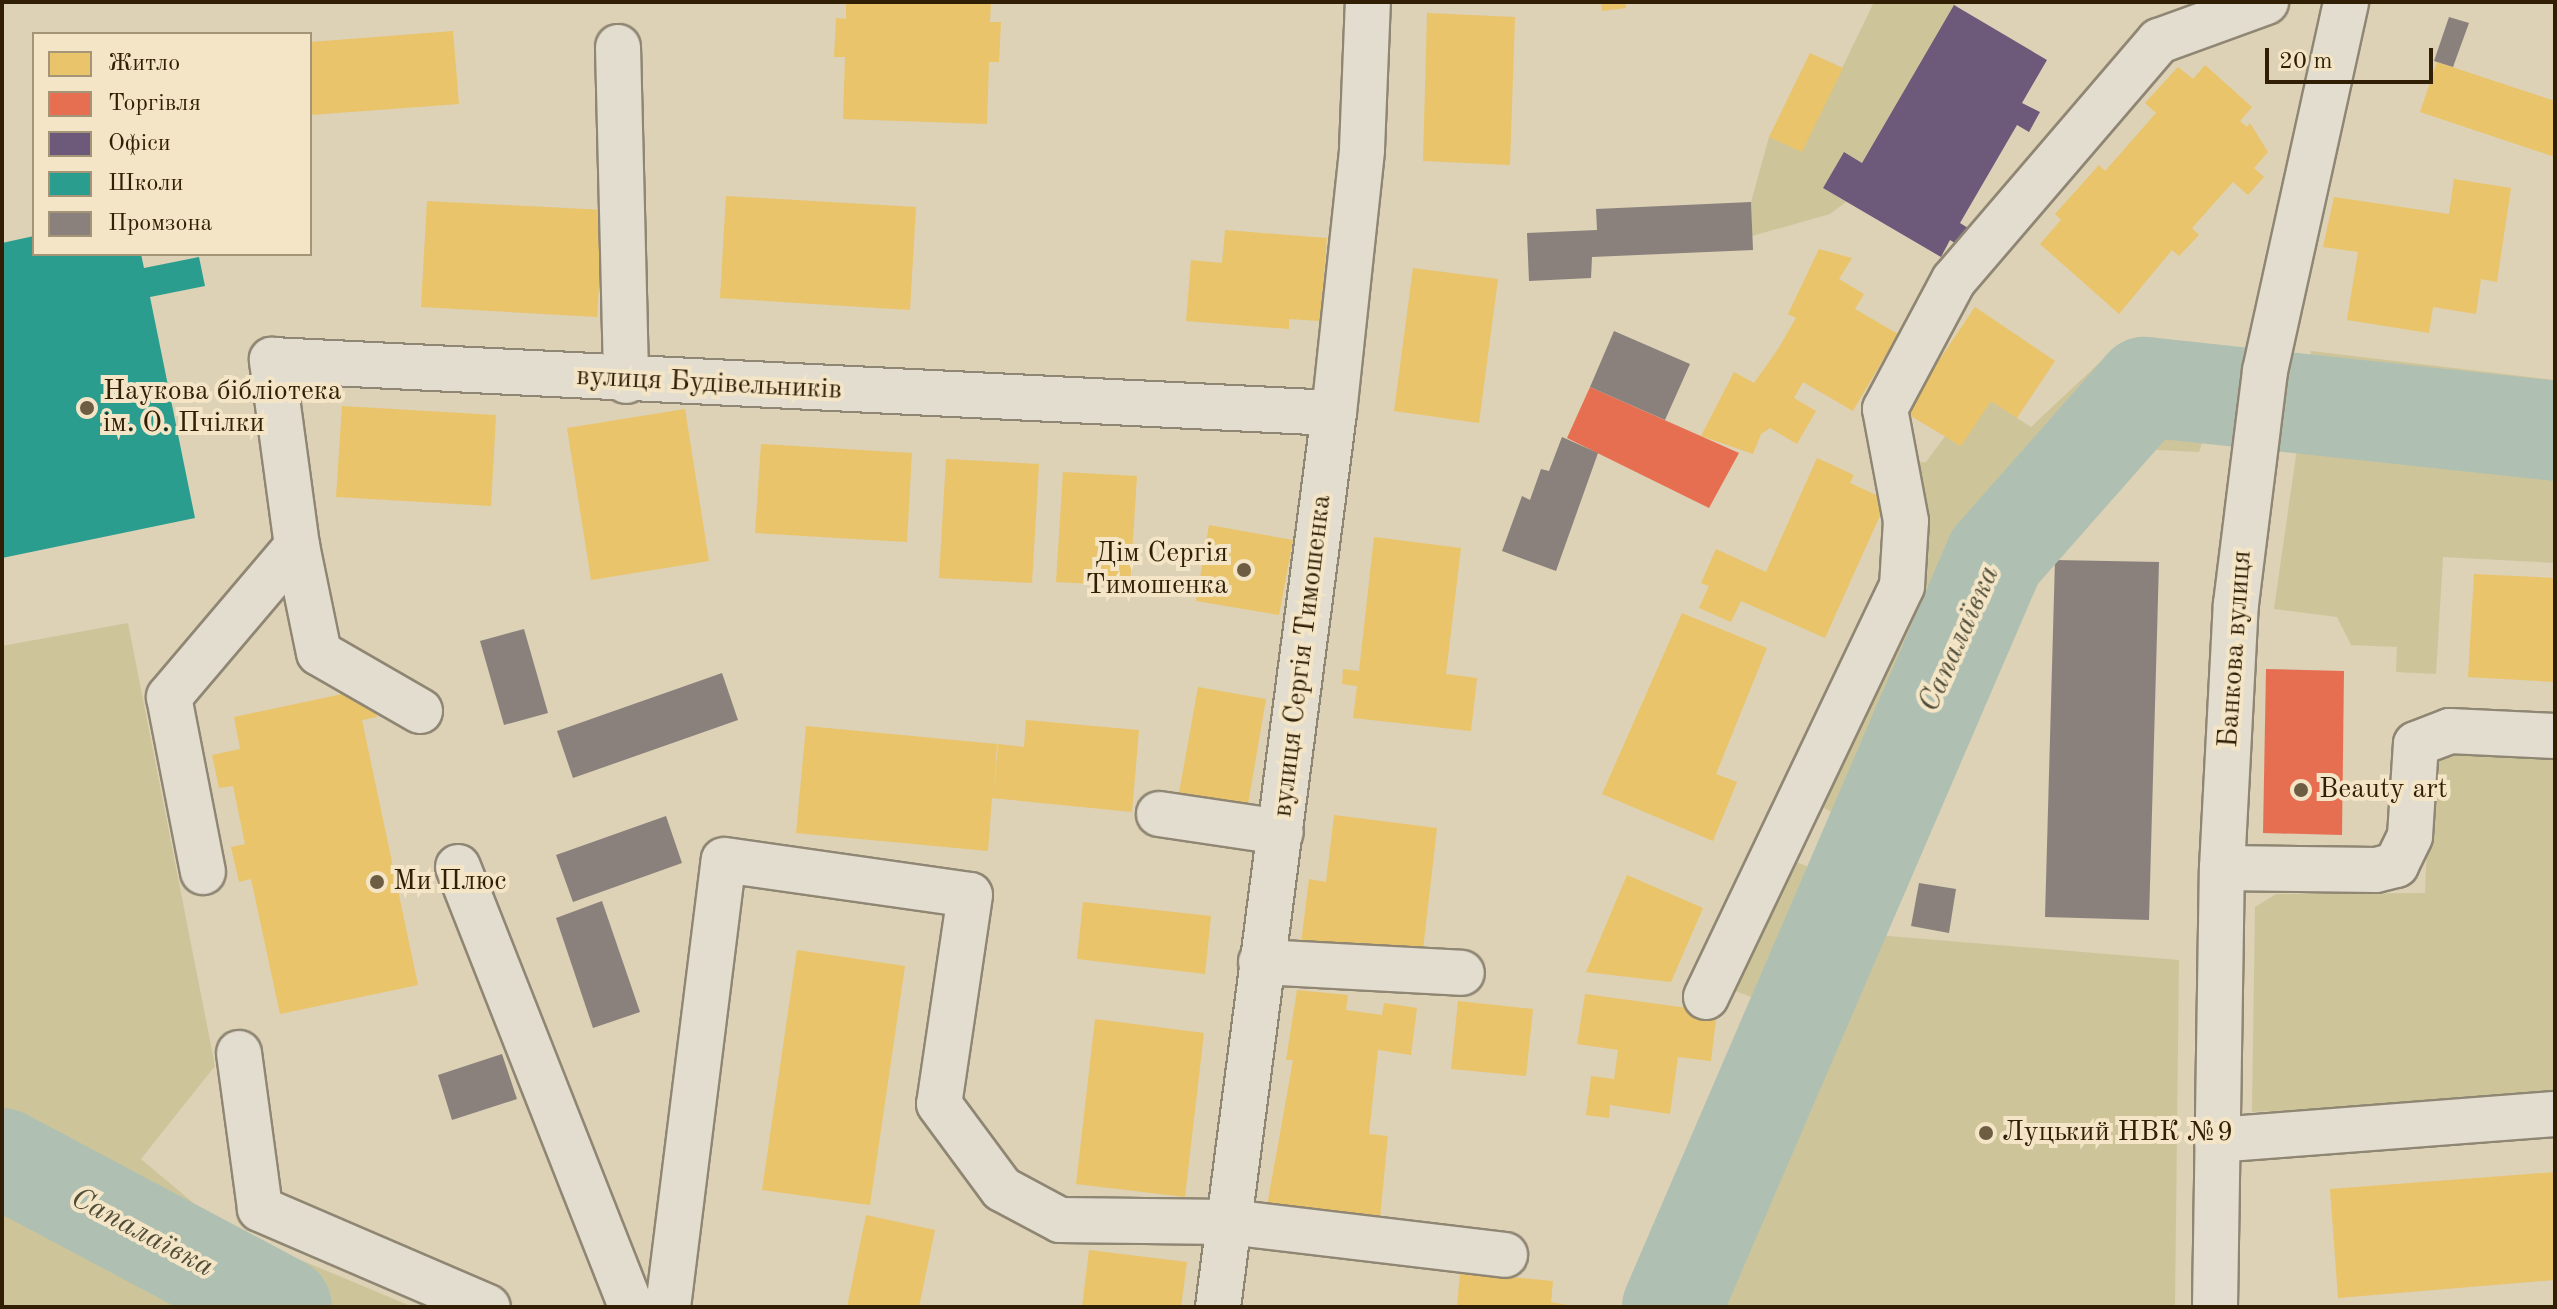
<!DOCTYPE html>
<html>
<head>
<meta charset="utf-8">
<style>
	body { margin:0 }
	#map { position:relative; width:2557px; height:1309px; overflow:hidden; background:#ddd1b6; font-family:"Old Standard TT",serif }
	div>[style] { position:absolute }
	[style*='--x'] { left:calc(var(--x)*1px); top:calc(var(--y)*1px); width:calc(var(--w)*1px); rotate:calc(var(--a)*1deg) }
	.green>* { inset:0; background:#cdc599 }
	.homes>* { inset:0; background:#e9c46a }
	.shops>* { inset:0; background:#e76f51 }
	.offices>* { inset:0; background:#6d597a }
	.schools>* { inset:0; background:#2a9d8f }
	.industry>* { inset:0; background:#8a817c }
	.river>* { height:100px; margin:-50px; padding:0 50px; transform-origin:50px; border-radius:50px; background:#afc0b2 }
	.roads { filter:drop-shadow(2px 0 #8f8673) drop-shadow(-2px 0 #8f8673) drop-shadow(0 2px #8f8673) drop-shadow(0 -2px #8f8673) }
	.minor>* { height:44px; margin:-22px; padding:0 22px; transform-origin:22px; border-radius:22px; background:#e3ddd0 }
	.dots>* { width:22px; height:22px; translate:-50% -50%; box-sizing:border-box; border:4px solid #f3e5c5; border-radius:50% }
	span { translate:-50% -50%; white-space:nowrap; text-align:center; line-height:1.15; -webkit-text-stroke:8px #f3e5c5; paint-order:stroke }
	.street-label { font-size:28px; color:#301e05 }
	.poi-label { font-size:28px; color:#301e05 }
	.left { translate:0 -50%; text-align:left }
	.right { translate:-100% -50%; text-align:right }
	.water-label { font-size:30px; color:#504c38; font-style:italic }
	.frame { position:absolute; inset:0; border:4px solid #301e05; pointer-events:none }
	.legend { position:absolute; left:32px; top:32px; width:280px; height:224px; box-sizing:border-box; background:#f3e5c5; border:2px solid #a59578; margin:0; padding:10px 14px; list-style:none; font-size:24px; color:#301e05 }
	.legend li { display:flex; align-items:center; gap:16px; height:40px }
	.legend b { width:40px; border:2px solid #a59578 }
	.scale { position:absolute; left:2265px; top:48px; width:168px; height:36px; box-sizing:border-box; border:4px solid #301e05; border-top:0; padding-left:10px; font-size:24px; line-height:28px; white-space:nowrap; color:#301e05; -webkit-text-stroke:6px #f3e5c5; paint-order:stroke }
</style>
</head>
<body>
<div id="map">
	<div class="green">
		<i style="clip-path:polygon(1874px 2px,1957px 2px,1862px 163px,1844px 153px,1823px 188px,1846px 202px,1830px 214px,1752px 236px,1751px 202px,1769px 137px,1802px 151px)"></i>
		<i style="clip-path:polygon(2114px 349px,2220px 357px,2214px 409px,2199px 452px,2138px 449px,2046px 532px,1913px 818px,1876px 935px,2179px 960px,2175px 1307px,1664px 1307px,1786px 1010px,1727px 988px,1788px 859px,1817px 870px,1838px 815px,1822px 807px,1815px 796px,1926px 571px,1909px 463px,1926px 462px,1946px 435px,1991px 401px,2031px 427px)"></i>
		<i style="clip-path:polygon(2311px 351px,2555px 380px,2555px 563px,2443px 557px,2436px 674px,2396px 672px,2397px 647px,2351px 645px,2337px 617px,2274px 609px)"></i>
		<i style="clip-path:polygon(128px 623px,215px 1066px,141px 1159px,222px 1227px,413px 1307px,2px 1307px,2px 646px)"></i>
		<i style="clip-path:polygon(2446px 751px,2555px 756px,2555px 1097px,2252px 1112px,2255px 907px,2276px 894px,2425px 893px,2430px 768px)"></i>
	</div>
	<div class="homes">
		<i style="clip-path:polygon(846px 2px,991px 2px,990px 22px,1001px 22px,999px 62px,989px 62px,987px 124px,843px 119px,845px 57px,834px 57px,836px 18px,846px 19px)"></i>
		<i style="clip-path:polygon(1601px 2px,1625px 2px,1626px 8px,1602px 11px)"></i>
		<i style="clip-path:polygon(1427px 13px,1515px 17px,1510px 165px,1423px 161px)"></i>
		<i style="clip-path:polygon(453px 31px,459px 104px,310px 115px,310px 42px)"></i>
		<i style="clip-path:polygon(1810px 53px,1843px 68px,1802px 152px,1769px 137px)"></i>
		<i style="clip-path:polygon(2437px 62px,2555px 101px,2555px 157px,2420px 112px)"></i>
		<i style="clip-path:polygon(2205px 65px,2252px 107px,2240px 121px,2247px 127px,2250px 123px,2268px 152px,2254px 168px,2264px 177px,2248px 195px,2233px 182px,2192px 228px,2199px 235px,2179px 256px,2172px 250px,2119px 314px,2040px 244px,2061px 220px,2055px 214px,2099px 165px,2105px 171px,2156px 113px,2145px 103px,2178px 67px,2193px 79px)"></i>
		<i style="clip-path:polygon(2454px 179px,2511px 188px,2497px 282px,2481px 279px,2476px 314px,2433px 307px,2429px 333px,2347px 320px,2358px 252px,2323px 247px,2334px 197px,2449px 214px)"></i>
		<i style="clip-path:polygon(726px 196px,916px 207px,910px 310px,720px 298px)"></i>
		<i style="clip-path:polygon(427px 201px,604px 210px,597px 317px,421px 307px)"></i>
		<i style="clip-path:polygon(1225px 230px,1327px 238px,1320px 321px,1289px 319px,1289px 329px,1186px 321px,1191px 260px,1222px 263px)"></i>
		<i style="clip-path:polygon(1819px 249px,1852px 258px,1839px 279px,1864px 294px,1855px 309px,1898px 334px,1853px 411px,1803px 382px,1794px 398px,1816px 411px,1797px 444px,1770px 428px,1761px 434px,1753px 454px,1701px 436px,1734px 372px,1754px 383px,1778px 349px,1796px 318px,1788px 314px)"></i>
		<i style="clip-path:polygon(1413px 268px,1498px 279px,1479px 423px,1394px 411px)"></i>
		<i style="clip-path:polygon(1975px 307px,2055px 361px,2017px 418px,1991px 401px,1961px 446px,1904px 412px)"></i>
		<i style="clip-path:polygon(342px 406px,496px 415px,491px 506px,336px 497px)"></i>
		<i style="clip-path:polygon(685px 409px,709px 561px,591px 580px,567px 428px)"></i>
		<i style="clip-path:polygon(761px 444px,912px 453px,907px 542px,755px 533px)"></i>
		<i style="clip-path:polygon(1817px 458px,1854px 475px,1850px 483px,1887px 500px,1825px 638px,1741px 601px,1731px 622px,1699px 608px,1709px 586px,1701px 583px,1716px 549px,1766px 572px)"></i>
		<i style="clip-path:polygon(946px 459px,1039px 464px,1032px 583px,939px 578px)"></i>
		<i style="clip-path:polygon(1063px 472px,1137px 476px,1130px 586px,1056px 582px)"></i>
		<i style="clip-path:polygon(1209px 525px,1293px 540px,1279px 615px,1196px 601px)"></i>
		<i style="clip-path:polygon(1374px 537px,1461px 548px,1446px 674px,1477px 678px,1471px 731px,1353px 718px,1357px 686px,1342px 684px,1343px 669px,1359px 671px)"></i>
		<i style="clip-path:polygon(2474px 574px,2555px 578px,2555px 682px,2468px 677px)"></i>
		<i style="clip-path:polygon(1682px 613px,1767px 648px,1716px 774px,1737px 782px,1713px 841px,1602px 794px)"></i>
		<i style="clip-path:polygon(1198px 687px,1266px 699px,1246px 816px,1177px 804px)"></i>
		<i style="clip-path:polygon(371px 688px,377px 717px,362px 720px,418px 985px,280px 1014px,251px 879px,239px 882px,231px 847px,245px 844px,233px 786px,219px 788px,212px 755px,240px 749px,234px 717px)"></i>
		<i style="clip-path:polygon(1026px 720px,1139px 730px,1132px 812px,992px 798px,988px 851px,796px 833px,806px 726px,997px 744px,994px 793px,998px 744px,1024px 747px)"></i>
		<i style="clip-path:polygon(1334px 815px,1437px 828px,1422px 958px,1301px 943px,1309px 879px,1326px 882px)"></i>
		<i style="clip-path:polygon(1627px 875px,1703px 908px,1671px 982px,1586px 972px)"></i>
		<i style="clip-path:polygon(1083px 902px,1211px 916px,1205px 974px,1077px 959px)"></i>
		<i style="clip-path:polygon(797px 950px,905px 966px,870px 1205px,762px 1190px)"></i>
		<i style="clip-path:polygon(1297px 990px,1348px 995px,1346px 1010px,1382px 1015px,1384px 1003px,1417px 1008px,1411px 1055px,1378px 1050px,1369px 1134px,1388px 1136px,1380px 1218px,1267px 1206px,1293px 1060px,1286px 1060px)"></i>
		<i style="clip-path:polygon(1585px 994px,1717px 1012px,1711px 1061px,1678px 1057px,1670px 1114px,1610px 1105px,1609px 1118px,1586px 1115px,1591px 1076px,1614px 1079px,1618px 1050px,1577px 1044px)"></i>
		<i style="clip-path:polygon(1458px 1001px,1533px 1009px,1526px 1076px,1451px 1069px)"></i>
		<i style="clip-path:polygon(1095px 1019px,1204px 1033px,1185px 1197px,1076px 1184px)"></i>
		<i style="clip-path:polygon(2555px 1172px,2555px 1280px,2338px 1298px,2330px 1189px)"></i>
		<i style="clip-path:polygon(866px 1215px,935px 1230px,919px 1307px,847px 1307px)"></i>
		<i style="clip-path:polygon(1089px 1250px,1187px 1262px,1181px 1307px,1082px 1307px)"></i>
		<i style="clip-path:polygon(1460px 1272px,1553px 1281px,1551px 1302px,1578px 1307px,1457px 1307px)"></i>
	</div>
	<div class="shops">
		<i style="clip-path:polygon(1590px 387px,1739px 453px,1709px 508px,1567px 438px)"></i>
		<i style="clip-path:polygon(2266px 669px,2344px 671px,2342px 835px,2263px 833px)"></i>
	</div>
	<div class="offices">
		<i style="clip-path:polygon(1954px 5px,2047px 60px,2022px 103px,2040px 112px,2029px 132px,2017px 125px,1960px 223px,1976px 233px,1966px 250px,1950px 240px,1941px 257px,1823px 188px,1844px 152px,1862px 163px)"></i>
	</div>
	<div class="schools">
		<i style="clip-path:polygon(34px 236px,34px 254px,141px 254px,144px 268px,199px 257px,205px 286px,150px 297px,195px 518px,2px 558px,2px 243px)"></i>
	</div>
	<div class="industry">
		<i style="clip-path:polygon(2449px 17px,2469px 23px,2453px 67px,2434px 61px)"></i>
		<i style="clip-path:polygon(1751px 202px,1753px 250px,1592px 257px,1591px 278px,1529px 281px,1527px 233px,1597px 230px,1596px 209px)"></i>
		<i style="clip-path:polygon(1614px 331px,1690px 364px,1665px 420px,1590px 387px)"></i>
		<i style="clip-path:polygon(1562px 437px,1598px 453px,1556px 571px,1502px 551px,1522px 496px,1530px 500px,1541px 469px,1549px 471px)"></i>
		<i style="clip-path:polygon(2055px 560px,2159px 562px,2149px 920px,2045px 917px)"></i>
		<i style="clip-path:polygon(524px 629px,548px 713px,504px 725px,480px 641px)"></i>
		<i style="clip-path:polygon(722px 673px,738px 720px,573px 778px,557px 731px)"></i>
		<i style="clip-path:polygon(666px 816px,682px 863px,573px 902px,556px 855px)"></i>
		<i style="clip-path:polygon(1919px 883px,1956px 889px,1949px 933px,1911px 926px)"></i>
		<i style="clip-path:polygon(602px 901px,640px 1012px,593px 1028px,556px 918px)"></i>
		<i style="clip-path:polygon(502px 1054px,517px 1099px,452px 1120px,438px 1075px)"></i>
	</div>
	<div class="river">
		<i style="--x:2;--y:1158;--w:317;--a:28"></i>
		<i style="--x:1672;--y:1307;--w:817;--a:-66.7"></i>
		<i style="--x:1995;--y:557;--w:227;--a:-48.6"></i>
		<i style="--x:2145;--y:387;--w:412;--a:6.1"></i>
	</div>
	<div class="roads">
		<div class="minor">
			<i style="--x:618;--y:47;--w:334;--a:88.6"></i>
			<i style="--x:420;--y:711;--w:116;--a:-150.1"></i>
			<i style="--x:319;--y:653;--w:109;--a:-101.6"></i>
			<i style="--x:297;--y:546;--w:188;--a:-97.7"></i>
			<i style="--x:272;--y:360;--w:1063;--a:2.86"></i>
			<i style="--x:1159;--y:814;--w:123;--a:8.4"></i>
			<i style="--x:458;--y:867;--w:473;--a:68.5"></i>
			<i style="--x:2222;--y:868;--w:154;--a:0.7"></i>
			<i style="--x:2376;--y:870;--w:21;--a:-14"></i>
			<i style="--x:2396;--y:865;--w:32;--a:-64"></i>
			<i style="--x:2410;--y:836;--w:92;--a:-86.3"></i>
			<i style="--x:2416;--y:744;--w:36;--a:-21"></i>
			<i style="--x:2450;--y:731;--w:105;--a:2.7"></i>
			<i style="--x:203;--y:872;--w:178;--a:-101"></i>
			<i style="--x:169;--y:697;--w:198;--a:-49.7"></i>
			<i style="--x:1261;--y:962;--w:201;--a:3.1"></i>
			<i style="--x:1706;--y:997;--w:455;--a:-64.5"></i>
			<i style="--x:1902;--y:586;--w:65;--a:-86.5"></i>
			<i style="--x:1906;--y:521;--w:114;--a:-100.6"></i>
			<i style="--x:1885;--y:409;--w:146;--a:-61.9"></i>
			<i style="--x:1954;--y:280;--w:315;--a:-49.4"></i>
			<i style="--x:2159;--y:41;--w:114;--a:-20"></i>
			<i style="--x:239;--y:1053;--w:157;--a:82.3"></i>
			<i style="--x:260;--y:1209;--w:248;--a:23.3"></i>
			<i style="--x:2217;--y:1140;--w:339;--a:-4.4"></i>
			<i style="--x:668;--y:1307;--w:450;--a:-82.9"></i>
			<i style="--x:724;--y:860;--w:248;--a:8.1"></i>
			<i style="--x:970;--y:895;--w:211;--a:98.4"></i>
			<i style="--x:939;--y:1104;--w:106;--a:53.5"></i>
			<i style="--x:1002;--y:1189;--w:66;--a:28.1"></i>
			<i style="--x:1060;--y:1220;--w:169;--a:0.7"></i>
			<i style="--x:1229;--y:1222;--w:278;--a:6.8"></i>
			<i style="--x:1218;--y:1307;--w:901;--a:-82.61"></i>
			<i style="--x:1334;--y:413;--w:265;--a:-83.9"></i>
			<i style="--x:1362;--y:149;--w:147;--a:-87.7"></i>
			<i style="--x:2215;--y:1307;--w:439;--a:-89.1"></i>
			<i style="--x:2222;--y:868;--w:264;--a:-87"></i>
			<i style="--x:2236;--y:604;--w:235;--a:-82.9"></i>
			<i style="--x:2265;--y:371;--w:378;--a:-77.6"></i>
		</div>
	</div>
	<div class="dots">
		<i style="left:87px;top:408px;background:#6d5d43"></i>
		<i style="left:1244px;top:570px;background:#6d5d43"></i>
		<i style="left:2301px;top:790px;background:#6d5d43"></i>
		<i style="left:377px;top:882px;background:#6d5d43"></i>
		<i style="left:1986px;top:1133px;background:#6d5d43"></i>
	</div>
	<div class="street-label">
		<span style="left:709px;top:384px;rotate:3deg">вулиця Будівельників</span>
		<span style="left:2236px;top:649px;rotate:-86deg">Банкова вулиця</span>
		<span style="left:1303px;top:656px;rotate:-83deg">вулиця Сергія Тимошенка</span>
	</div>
	<div class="poi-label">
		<span class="left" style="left:103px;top:408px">Наукова бібліотека<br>ім. О. Пчілки</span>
		<span class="right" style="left:1228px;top:570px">Дім Сергія<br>Тимошенка</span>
		<span class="left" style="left:2319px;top:790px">Beauty art</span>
		<span class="left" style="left:393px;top:882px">Ми Плюс</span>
		<span class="left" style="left:2002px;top:1133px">Луцький НВК №9</span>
	</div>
	<div class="water-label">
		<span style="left:1960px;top:639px;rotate:-66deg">Сапалаївка</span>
		<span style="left:142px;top:1233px;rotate:28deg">Сапалаївка</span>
	</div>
	<div class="frame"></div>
	<ul class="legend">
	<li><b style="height:22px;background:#e9c46a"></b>Житло</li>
	<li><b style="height:22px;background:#e76f51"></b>Торгівля</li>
	<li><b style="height:22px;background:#6d597a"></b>Офіси</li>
	<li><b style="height:22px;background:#2a9d8f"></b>Школи</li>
	<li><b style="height:22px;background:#8a817c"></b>Промзона</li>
	</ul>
	<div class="scale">20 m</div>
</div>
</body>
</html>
